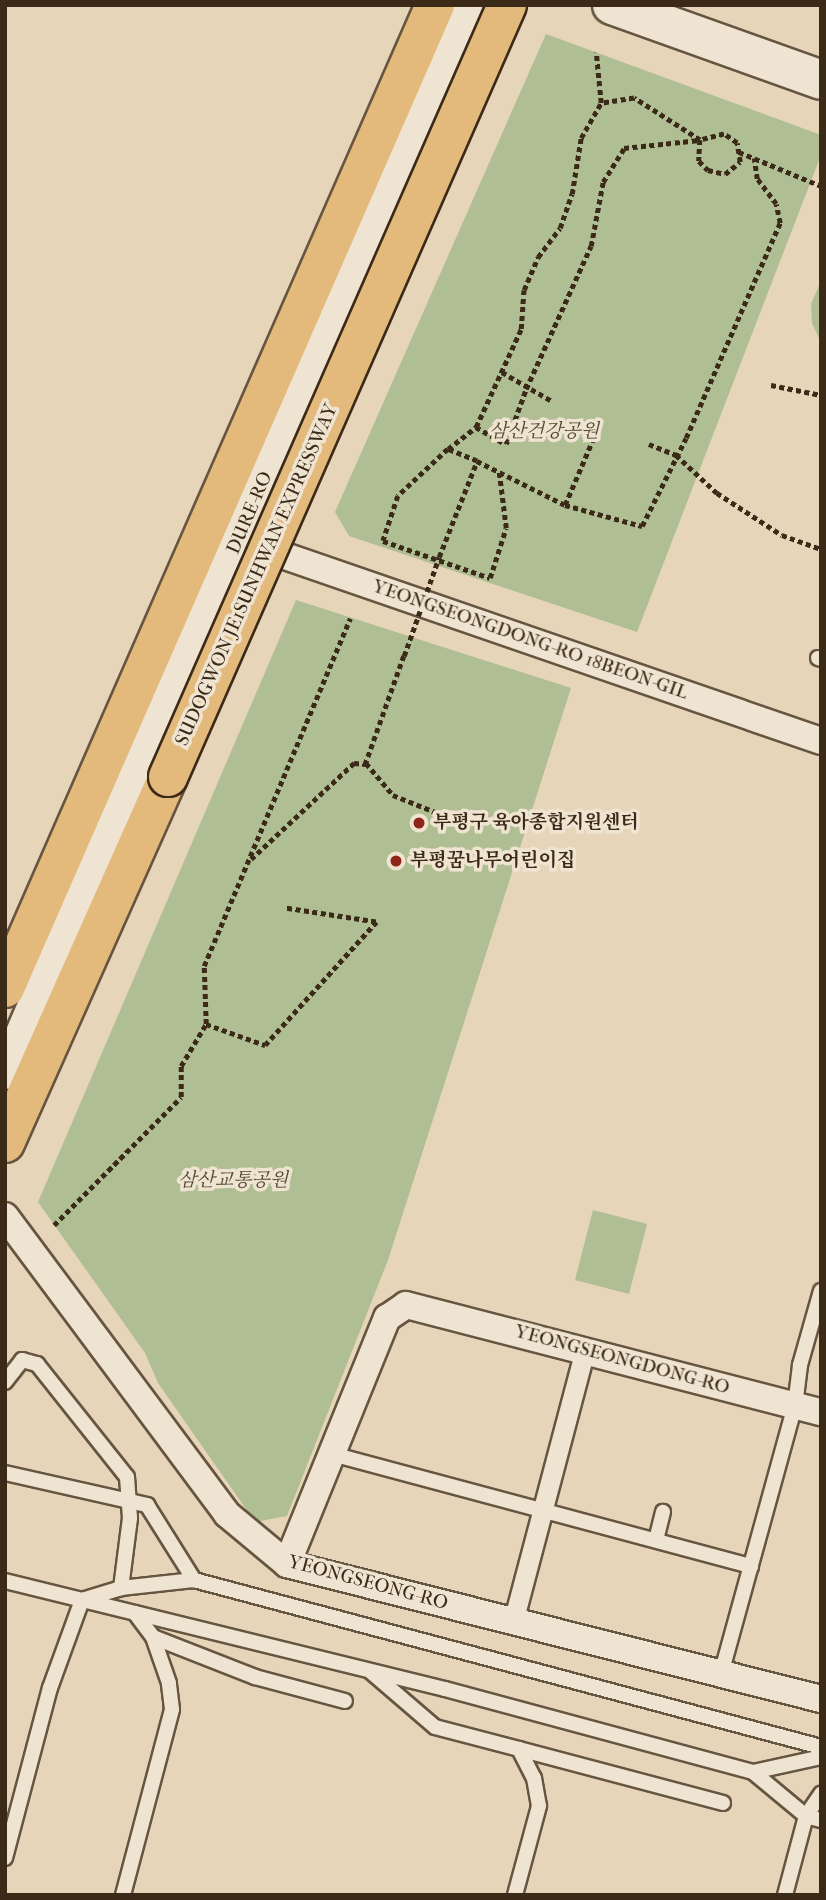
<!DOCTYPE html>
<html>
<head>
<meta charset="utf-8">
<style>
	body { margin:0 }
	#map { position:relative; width:826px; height:1900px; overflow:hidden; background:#e6d5b8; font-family:"IM FELL French Canon","Noto Serif KR",serif }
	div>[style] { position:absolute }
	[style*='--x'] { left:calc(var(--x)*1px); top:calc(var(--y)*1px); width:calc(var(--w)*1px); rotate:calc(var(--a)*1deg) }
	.green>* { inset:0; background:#b0be93 }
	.path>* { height:4.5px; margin-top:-2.25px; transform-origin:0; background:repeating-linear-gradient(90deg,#3b2a18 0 5px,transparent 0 8.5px) }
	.roads { filter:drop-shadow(2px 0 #665540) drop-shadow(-2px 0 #665540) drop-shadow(0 2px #665540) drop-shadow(0 -2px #665540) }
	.service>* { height:14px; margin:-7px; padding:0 7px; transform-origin:7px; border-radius:7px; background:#efe4d1 }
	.pedestrian>* { height:19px; margin:-9.5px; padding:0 9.5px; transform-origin:9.5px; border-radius:9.5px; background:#efe4d1 }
	.minor>* { height:26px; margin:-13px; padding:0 13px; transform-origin:13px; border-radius:13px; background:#efe4d1 }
	.tertiary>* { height:33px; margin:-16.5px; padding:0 16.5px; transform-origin:16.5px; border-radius:16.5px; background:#efe4d1 }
	.secondary>* { height:38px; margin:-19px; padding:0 19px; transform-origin:19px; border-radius:19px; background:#efe4d1 }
	.motorway>* { height:38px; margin:-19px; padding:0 19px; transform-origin:19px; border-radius:19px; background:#e3ba7c }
	.path-bridge>* { height:4.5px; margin-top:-2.25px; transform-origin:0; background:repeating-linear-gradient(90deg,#3b2a18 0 5px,transparent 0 8.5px) }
	.bridges { filter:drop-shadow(2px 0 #3b2a18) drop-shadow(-2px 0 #3b2a18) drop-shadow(0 2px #3b2a18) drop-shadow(0 -2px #3b2a18) }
	.motorway-bridge>* { height:38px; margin:-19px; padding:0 19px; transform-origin:19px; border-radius:19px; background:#e3ba7c }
	.dots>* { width:19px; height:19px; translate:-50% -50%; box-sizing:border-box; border:4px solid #efe4d1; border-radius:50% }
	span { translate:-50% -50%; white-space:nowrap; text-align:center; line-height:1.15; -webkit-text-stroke:7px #efe4d1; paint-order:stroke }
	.park-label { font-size:19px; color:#524831; font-style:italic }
	.street-label { font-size:19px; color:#3b2a18 }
	.poi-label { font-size:19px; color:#3b2a18; font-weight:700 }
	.left { translate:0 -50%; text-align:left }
	.frame { position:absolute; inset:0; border:7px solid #3b2a18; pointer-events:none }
</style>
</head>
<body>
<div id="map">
	<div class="green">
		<i style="clip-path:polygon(546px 34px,821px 135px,821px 155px,637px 632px,349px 536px,335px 512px)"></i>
		<i style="clip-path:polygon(821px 281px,821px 343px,812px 323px,811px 304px)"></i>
		<i style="clip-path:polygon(296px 600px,571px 688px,388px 1260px,287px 1516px,255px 1522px,158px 1383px,145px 1353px,38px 1202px)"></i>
		<i style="clip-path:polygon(593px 1210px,647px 1224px,629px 1294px,575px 1280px)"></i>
	</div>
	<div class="path">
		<i style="--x:739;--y:152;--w:89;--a:22.5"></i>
		<i style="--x:502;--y:372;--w:58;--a:30.1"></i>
		<i style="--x:771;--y:385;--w:51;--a:11.3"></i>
		<i style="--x:476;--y:427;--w:34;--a:30"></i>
		<i style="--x:506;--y:444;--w:59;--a:-70"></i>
		<i style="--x:526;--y:389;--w:157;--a:-65.6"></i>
		<i style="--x:591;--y:246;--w:65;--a:-79.4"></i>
		<i style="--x:603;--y:182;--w:40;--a:-58"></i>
		<i style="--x:624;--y:148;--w:76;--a:-6"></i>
		<i style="--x:700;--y:140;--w:21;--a:93"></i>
		<i style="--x:699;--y:161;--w:13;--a:45"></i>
		<i style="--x:708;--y:170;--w:17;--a:13"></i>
		<i style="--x:725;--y:174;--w:19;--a:-39"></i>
		<i style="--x:740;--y:162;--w:19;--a:-99"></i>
		<i style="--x:737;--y:143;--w:16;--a:-145"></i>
		<i style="--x:724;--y:134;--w:25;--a:166"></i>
		<i style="--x:700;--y:140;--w:78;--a:-147.5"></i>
		<i style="--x:634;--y:98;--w:33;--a:171"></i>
		<i style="--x:649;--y:444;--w:29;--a:22"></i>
		<i style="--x:676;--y:455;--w:56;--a:42.8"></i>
		<i style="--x:717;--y:493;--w:77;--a:32.9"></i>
		<i style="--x:782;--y:535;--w:41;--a:19.7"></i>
		<i style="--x:448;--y:449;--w:36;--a:-38"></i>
		<i style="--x:476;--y:427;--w:108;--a:-65.3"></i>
		<i style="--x:521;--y:329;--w:39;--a:-86"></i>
		<i style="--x:524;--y:290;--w:36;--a:-67"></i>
		<i style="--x:538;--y:257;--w:36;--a:-53"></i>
		<i style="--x:560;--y:228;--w:36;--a:-71"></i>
		<i style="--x:572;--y:194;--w:57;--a:-80.9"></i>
		<i style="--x:581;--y:138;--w:40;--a:-60.3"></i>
		<i style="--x:601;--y:103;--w:51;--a:-95.6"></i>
		<i style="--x:477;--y:461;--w:31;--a:-158"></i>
		<i style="--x:448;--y:449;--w:69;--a:136.8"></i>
		<i style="--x:398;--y:496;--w:47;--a:108.4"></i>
		<i style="--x:383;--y:541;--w:113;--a:19.1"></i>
		<i style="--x:490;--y:578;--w:52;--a:-72.3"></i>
		<i style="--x:506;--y:528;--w:56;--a:-97.1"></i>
		<i style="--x:565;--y:505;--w:80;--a:15.3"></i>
		<i style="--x:642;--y:526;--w:98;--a:-63.4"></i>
		<i style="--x:686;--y:438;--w:235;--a:-66.4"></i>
		<i style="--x:780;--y:223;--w:19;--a:-102"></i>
		<i style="--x:776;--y:204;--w:31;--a:-127"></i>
		<i style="--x:757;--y:179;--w:21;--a:-98"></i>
		<i style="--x:439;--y:557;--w:103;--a:-68.4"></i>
		<i style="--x:477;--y:461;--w:98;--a:26.6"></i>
		<i style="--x:565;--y:505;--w:74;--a:-66.9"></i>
		<i style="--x:404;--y:656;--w:114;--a:109.6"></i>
		<i style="--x:366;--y:763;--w:42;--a:49.8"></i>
		<i style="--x:393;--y:795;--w:72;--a:21.9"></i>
		<i style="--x:251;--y:859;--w:141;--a:-43"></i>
		<i style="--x:354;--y:763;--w:12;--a:5"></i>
		<i style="--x:206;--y:1024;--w:63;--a:19.6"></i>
		<i style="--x:265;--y:1045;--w:166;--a:-47.9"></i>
		<i style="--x:376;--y:922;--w:92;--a:-171.3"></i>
		<i style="--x:54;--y:1225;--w:180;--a:-45.2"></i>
		<i style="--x:181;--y:1097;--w:31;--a:-90"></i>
		<i style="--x:181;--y:1066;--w:49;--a:-59.2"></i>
		<i style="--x:206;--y:1024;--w:58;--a:-92"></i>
		<i style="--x:204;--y:966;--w:377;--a:-67.2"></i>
	</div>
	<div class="roads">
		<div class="service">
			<i style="--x:818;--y:658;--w:3;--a:18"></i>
			<i style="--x:5;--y:1382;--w:28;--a:-52"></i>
			<i style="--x:22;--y:1360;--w:16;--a:15"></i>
			<i style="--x:37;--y:1364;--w:144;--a:51.5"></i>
			<i style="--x:127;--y:1477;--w:41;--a:85.8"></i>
			<i style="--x:130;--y:1518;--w:71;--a:97.3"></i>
			<i style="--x:332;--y:1454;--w:434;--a:15"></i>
			<i style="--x:5;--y:1473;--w:146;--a:12.7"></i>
			<i style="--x:147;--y:1505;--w:89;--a:57.9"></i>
			<i style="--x:656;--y:1540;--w:29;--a:-76"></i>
			<i style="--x:5;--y:1581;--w:453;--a:13.8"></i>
			<i style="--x:445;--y:1689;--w:319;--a:15.1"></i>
			<i style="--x:753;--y:1772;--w:69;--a:39.7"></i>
			<i style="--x:806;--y:1816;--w:16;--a:15"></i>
			<i style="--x:153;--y:1637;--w:110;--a:21.4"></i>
			<i style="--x:255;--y:1677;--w:93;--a:14.9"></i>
			<i style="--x:371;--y:1672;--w:84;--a:40.7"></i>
			<i style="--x:435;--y:1727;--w:87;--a:14.7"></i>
			<i style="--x:519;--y:1749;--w:33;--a:63"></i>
			<i style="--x:534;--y:1778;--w:28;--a:80"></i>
			<i style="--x:539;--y:1806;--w:92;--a:105.1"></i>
			<i style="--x:721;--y:1674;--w:278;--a:-74.6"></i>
			<i style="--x:795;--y:1406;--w:41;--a:-83"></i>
			<i style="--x:800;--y:1365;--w:77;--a:-74.2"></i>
			<i style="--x:519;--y:1749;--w:211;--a:14.8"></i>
			<i style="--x:753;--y:1772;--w:70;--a:-12.4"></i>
			<i style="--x:5;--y:1858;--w:176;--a:-75.2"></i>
			<i style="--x:50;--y:1688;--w:94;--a:-70"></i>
			<i style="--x:82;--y:1600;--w:41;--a:-17.1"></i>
			<i style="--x:121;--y:1588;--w:73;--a:-6.3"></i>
			<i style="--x:194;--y:1580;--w:649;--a:14.91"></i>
			<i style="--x:123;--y:1895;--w:192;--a:-75.2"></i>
			<i style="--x:172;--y:1709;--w:26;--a:-97"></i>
			<i style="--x:169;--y:1683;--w:49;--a:-109.2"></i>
			<i style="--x:153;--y:1637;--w:30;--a:-127"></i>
			<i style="--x:785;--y:1895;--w:82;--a:-75.1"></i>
			<i style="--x:806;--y:1816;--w:27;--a:-56"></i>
		</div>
		<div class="pedestrian">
			<i style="--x:513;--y:1622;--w:281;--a:-75.2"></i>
		</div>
		<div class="minor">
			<i style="--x:253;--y:545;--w:601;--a:19.04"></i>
			<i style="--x:5;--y:1216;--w:372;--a:53.3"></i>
			<i style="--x:227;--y:1514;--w:78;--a:39.8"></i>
			<i style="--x:287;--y:1564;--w:551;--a:14.19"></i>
			<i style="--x:287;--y:1564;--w:266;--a:-67.9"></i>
			<i style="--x:387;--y:1318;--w:23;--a:-34"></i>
			<i style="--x:406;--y:1305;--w:429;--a:14.5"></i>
		</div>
		<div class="tertiary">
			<i style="--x:5;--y:1072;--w:1162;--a:-66.63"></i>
		</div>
		<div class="secondary">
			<i style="--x:612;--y:5;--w:222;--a:19.7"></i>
		</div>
		<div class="motorway">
			<i style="--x:5;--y:988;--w:1073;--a:-66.37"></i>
			<i style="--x:5;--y:1143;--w:401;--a:-66"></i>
		</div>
	</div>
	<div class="path-bridge">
		<i style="--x:404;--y:656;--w:105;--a:-70.5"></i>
	</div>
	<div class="bridges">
		<div class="motorway-bridge">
			<i style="--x:168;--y:777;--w:843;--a:-66.29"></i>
		</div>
	</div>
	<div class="dots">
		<i style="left:419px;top:823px;background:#8f2418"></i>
		<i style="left:396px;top:861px;background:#8f2418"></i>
	</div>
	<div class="park-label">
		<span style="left:544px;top:432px">삼산건강공원</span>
		<span style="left:233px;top:1181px">삼산교통공원</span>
	</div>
	<div class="street-label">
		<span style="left:250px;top:513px;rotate:-67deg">DURE-RO</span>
		<span style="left:257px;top:575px;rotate:-66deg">SUDOGWON JE1SUNHWAN EXPRESSWAY</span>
		<span style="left:530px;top:640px;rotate:19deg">YEONGSEONGDONG-RO 18BEON-GIL</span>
		<span style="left:622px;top:1360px;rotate:15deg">YEONGSEONGDONG-RO</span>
		<span style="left:368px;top:1583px;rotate:15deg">YEONGSEONG-RO</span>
	</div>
	<div class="poi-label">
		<span class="left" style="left:433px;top:823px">부평구 육아종합지원센터</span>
		<span class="left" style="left:410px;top:861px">부평꿈나무어린이집</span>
	</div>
	<div class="frame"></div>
</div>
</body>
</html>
